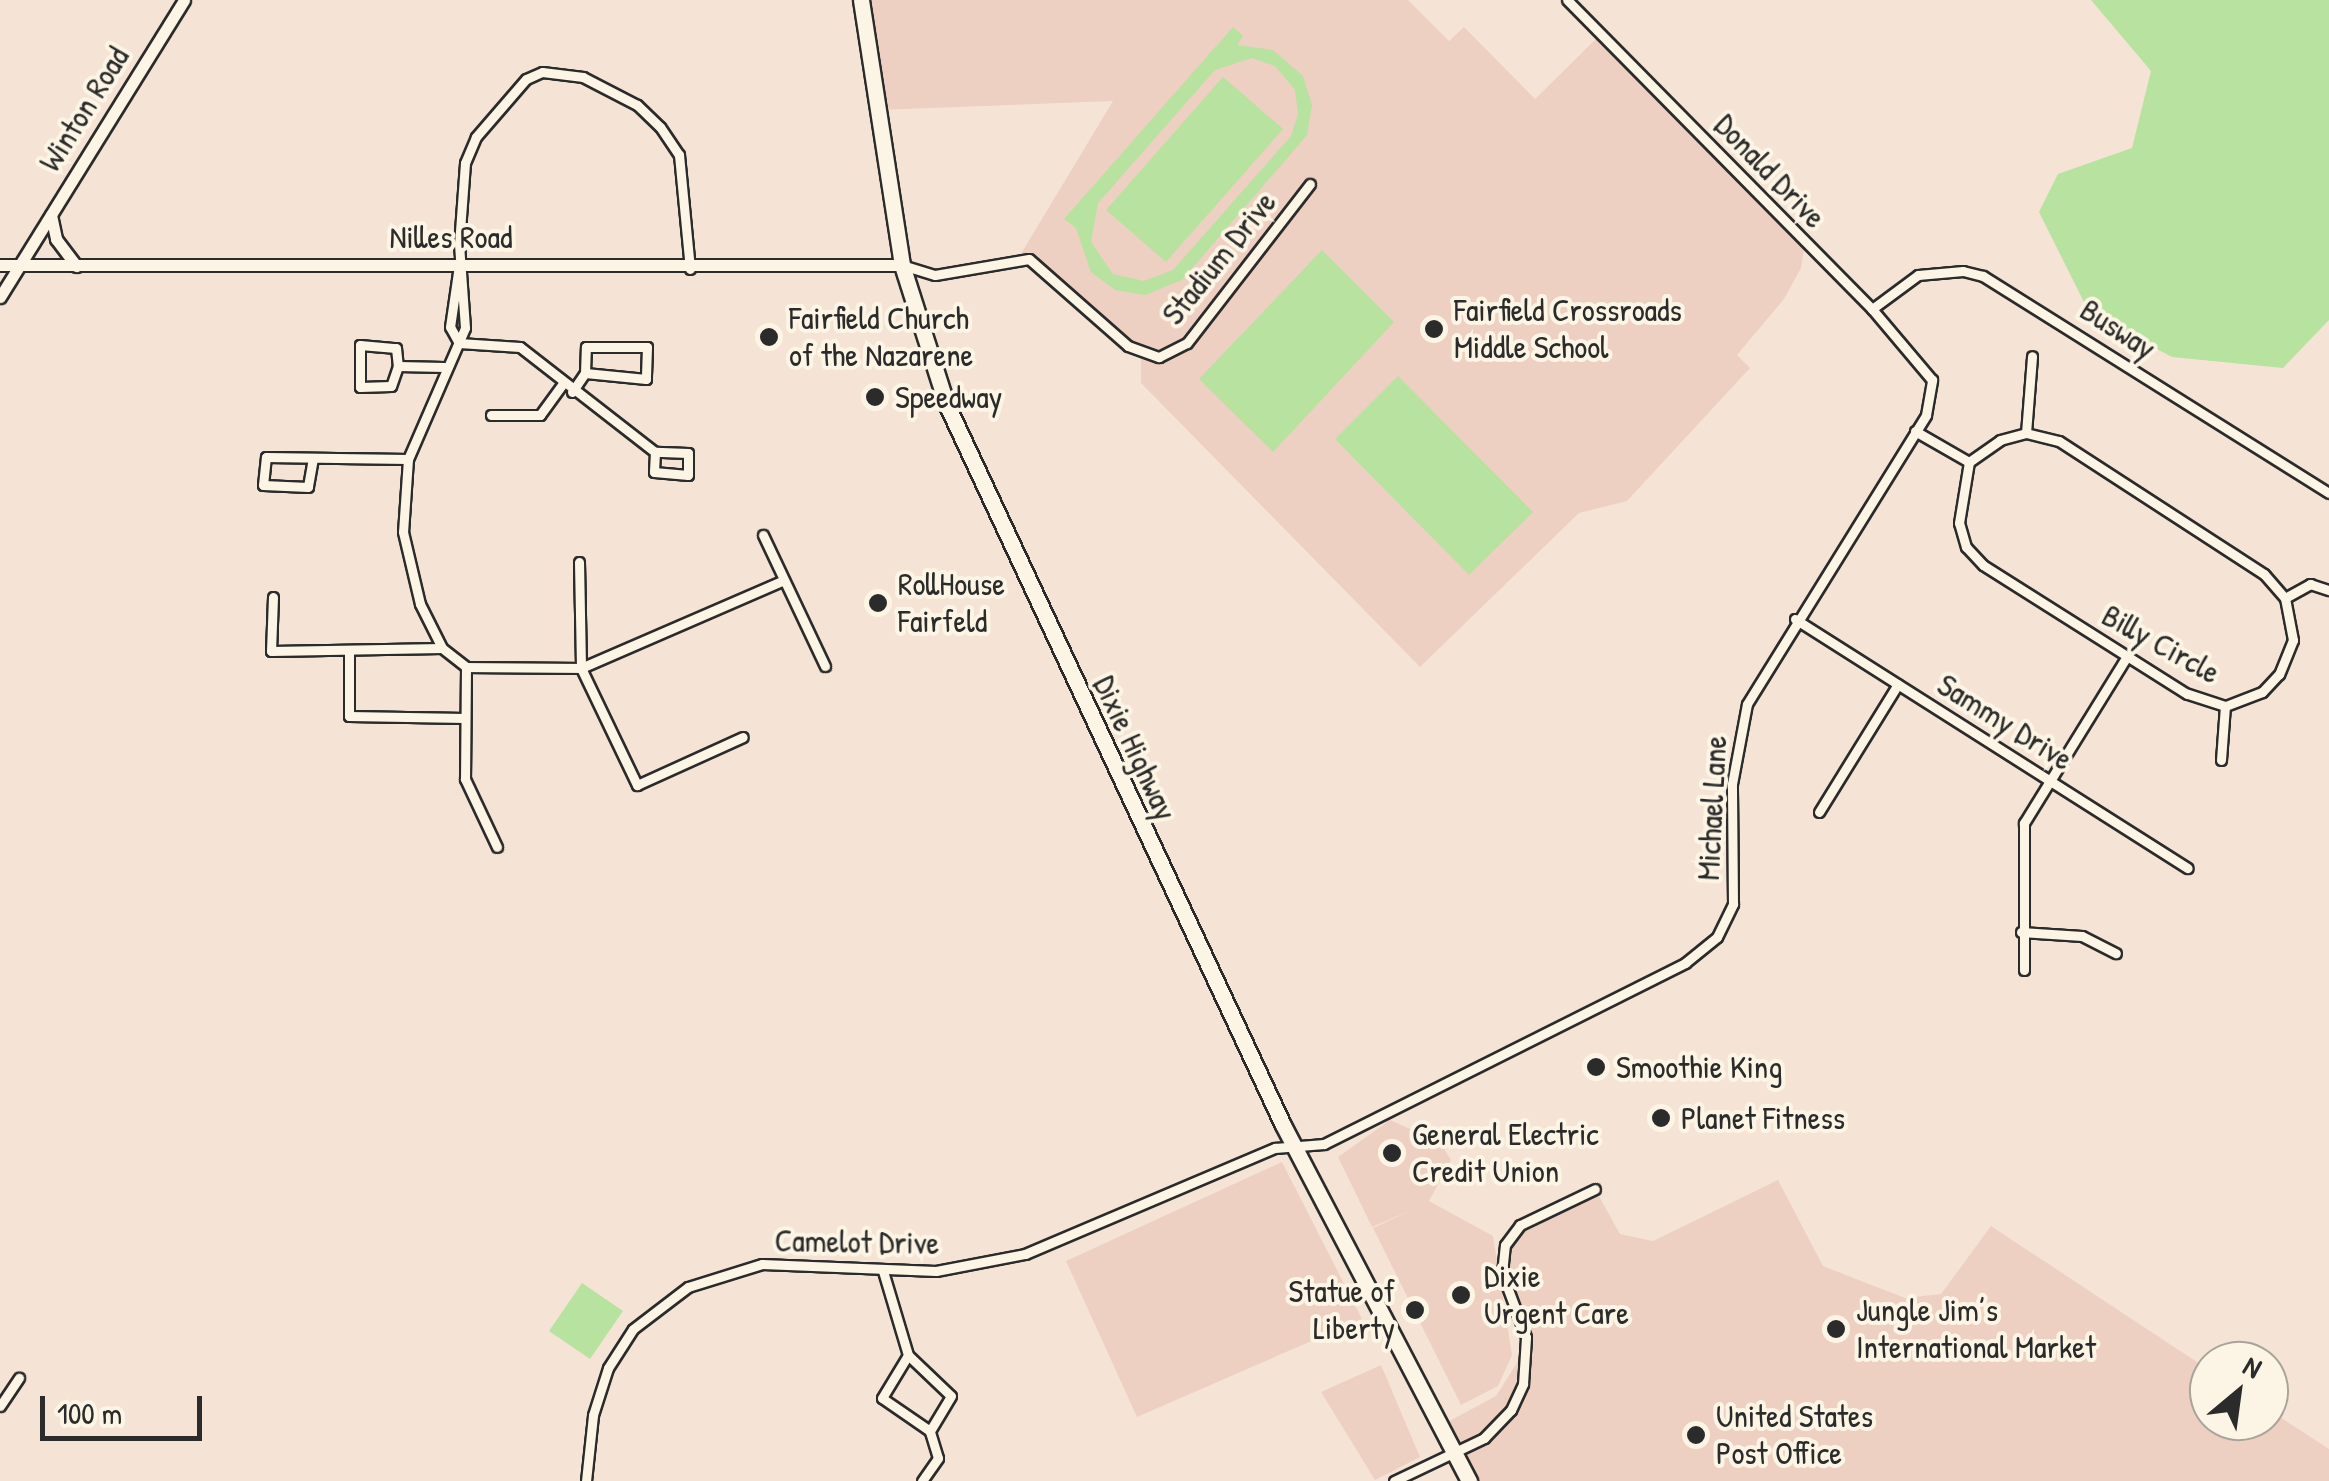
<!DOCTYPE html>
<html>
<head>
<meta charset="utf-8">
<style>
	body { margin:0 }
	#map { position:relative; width:2329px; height:1481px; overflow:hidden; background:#f5e4d5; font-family:"Patrick Hand",sans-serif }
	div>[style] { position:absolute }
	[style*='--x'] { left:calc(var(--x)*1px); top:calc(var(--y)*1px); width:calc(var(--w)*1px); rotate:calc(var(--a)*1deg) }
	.built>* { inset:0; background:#edd0c2 }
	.green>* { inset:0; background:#b7e29f }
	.roads { filter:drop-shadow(2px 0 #2b2b2b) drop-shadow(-2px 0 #2b2b2b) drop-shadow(0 2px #2b2b2b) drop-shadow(0 -2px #2b2b2b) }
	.minor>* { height:9px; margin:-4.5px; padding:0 4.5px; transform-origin:4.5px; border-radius:4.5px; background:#fcf5e5 }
	.tertiary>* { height:11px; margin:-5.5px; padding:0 5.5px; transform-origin:5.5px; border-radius:5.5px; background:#fcf5e5 }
	.primary>* { height:15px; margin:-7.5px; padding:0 7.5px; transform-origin:7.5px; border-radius:7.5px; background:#fcf5e5 }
	.dots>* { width:28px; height:28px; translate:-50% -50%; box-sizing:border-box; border:5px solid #fcf5e5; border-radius:50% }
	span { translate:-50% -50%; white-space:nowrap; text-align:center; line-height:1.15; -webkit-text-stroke:8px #fcf5e5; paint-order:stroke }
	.street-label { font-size:32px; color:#2b2b2b }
	.poi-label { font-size:32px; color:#2b2b2b }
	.left { translate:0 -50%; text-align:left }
	.right { translate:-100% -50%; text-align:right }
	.north { position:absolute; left:2189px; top:1341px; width:100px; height:100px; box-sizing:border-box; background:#fcf5e5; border:2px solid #a8a49b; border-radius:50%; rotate:29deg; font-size:28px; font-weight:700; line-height:40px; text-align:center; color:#2b2b2b }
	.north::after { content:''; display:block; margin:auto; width:35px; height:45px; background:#2b2b2b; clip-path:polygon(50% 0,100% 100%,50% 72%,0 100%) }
	.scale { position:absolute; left:40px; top:1396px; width:162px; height:45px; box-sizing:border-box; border:5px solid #2b2b2b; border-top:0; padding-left:12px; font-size:30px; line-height:35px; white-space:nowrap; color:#2b2b2b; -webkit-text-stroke:8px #fcf5e5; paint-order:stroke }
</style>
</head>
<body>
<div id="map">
	<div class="built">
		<i style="clip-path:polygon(863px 0,1408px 0,1449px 41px,1464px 27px,1535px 99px,1601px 34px,1805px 243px,1801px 268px,1784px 299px,1737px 355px,1750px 368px,1627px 501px,1579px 513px,1420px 667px,1141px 383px,1141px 354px,1019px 257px,1113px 101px,879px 110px)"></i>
		<i style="clip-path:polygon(1390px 1120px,1440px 1142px,1451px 1160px,1429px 1201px,1493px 1236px,1512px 1355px,1498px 1386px,1461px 1405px,1373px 1228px,1414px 1209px,1372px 1227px,1338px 1157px)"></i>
		<i style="clip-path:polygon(1282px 1162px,1362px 1319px,1137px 1417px,1066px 1261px)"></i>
		<i style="clip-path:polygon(1778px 1180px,1823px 1266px,1905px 1298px,1941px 1294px,1991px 1226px,2209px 1370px,2209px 1421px,2269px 1421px,2269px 1410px,2329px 1449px,2329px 1481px,1469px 1481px,1442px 1425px,1496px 1396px,1527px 1347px,1502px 1273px,1510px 1235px,1595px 1189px,1620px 1234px,1653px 1241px)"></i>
		<i style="clip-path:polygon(1381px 1365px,1420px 1457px,1375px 1480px,1321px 1392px)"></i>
	</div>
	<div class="green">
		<i style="clip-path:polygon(2091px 0,2329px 0,2329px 320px,2283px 368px,2172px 357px,2090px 314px,2039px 212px,2058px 174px,2132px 148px,2151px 71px)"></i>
		<i style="clip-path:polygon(evenodd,1233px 27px,1243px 36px,1237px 45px,1273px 50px,1303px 76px,1312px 105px,1307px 135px,1182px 280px,1145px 295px,1115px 290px,1091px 272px,1076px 228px,1064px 219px,1233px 27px,1252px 58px,1275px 66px,1295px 90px,1298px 114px,1291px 136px,1173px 270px,1144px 281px,1113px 274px,1091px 242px,1098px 203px,1215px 70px,1252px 58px)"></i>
		<i style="clip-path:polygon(1223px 77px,1283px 129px,1166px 262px,1106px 210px)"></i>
		<i style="clip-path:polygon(1322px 250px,1394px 322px,1273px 452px,1199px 379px)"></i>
		<i style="clip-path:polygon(1398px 376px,1533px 512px,1469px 575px,1335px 439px)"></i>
		<i style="clip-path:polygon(582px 1283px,623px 1311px,590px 1359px,549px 1331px)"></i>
	</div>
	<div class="roads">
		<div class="minor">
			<i style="--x:902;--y:265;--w:34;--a:17"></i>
			<i style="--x:935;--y:275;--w:95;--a:-9.7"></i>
			<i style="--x:1029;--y:259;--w:132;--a:41.3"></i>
			<i style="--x:1128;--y:346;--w:33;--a:20"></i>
			<i style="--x:1159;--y:357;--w:31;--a:-27"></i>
			<i style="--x:1187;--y:343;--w:201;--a:-52.3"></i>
			<i style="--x:690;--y:269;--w:115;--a:-95.5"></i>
			<i style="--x:679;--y:155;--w:34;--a:-124"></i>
			<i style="--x:660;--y:127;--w:32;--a:-136"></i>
			<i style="--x:637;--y:105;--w:61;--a:-152.6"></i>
			<i style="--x:583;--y:77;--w:41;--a:-173"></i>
			<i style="--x:542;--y:72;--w:17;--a:156"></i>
			<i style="--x:526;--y:79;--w:77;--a:130.8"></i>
			<i style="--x:476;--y:137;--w:28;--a:113"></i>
			<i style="--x:465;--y:163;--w:81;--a:94.2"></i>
			<i style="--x:459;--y:244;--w:84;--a:85.9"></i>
			<i style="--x:465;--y:328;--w:143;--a:113.5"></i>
			<i style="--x:408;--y:459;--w:73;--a:93.9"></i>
			<i style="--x:403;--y:532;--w:74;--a:76.7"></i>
			<i style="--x:420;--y:604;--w:49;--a:63.4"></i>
			<i style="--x:442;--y:648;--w:31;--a:38"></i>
			<i style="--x:466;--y:667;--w:115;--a:0.5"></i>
			<i style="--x:581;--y:668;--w:130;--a:64.4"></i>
			<i style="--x:637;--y:785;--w:116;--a:-24.4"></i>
			<i style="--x:1872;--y:309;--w:57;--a:-36.5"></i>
			<i style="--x:1918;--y:275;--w:45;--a:-5.1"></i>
			<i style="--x:1963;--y:271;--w:21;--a:14"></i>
			<i style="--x:1983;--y:276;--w:408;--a:32.1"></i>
			<i style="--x:459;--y:343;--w:61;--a:3.8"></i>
			<i style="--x:520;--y:347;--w:171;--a:37.9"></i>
			<i style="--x:655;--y:452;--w:20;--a:93"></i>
			<i style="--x:654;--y:472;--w:34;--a:5"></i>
			<i style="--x:688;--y:475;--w:22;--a:-90"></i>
			<i style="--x:688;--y:453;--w:33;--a:-178"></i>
			<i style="--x:459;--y:343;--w:18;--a:-119"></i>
			<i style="--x:450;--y:327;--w:63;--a:-81.7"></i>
			<i style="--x:398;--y:366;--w:21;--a:109"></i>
			<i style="--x:391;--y:386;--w:31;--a:178"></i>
			<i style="--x:360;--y:387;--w:42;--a:-90"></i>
			<i style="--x:360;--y:345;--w:36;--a:5"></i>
			<i style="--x:396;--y:348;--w:18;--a:84"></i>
			<i style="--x:398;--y:366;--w:46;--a:1.2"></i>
			<i style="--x:572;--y:392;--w:23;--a:-56"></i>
			<i style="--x:585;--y:373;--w:26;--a:-88"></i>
			<i style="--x:586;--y:347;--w:61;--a:0"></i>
			<i style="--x:647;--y:347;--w:32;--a:92"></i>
			<i style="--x:646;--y:379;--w:61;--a:-174.4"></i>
			<i style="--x:491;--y:415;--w:49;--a:0"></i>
			<i style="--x:540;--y:415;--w:37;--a:-54"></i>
			<i style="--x:1915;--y:431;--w:62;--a:29.9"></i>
			<i style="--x:2026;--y:433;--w:34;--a:14"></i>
			<i style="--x:2059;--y:441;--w:244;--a:33"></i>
			<i style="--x:2264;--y:574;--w:32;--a:49"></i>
			<i style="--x:2285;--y:598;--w:43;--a:79.2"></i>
			<i style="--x:2293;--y:640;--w:37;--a:112"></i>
			<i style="--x:2279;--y:674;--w:25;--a:133"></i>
			<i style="--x:2262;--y:692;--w:40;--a:159"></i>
			<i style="--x:2225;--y:706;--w:40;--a:-162"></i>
			<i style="--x:2187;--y:694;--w:241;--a:-147.7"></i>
			<i style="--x:1983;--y:565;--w:25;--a:-133"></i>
			<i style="--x:1966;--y:547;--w:25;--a:-106"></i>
			<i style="--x:1959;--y:523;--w:62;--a:-80.7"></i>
			<i style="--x:1969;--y:462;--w:38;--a:-35"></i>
			<i style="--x:2000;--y:440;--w:27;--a:-15"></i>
			<i style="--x:2026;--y:433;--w:77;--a:-85.5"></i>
			<i style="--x:313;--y:458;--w:29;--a:100"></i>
			<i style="--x:308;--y:487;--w:45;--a:-177.5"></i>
			<i style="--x:263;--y:485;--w:28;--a:-84"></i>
			<i style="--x:266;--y:457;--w:142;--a:0.8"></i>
			<i style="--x:763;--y:535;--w:145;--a:64.7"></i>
			<i style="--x:579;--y:562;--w:106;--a:88.9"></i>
			<i style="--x:581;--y:668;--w:221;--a:-23.4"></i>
			<i style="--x:273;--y:597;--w:54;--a:92.1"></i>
			<i style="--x:271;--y:651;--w:171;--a:-1"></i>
			<i style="--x:2285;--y:598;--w:29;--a:-29"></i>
			<i style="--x:2310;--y:584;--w:20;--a:18"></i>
			<i style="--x:1795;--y:619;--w:465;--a:32.4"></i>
			<i style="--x:349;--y:651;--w:65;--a:90"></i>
			<i style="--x:349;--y:716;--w:116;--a:1"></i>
			<i style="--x:466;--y:667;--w:112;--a:90.5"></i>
			<i style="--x:465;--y:779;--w:75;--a:64.8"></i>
			<i style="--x:2221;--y:760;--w:54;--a:-85.8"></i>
			<i style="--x:1819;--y:812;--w:150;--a:-58.3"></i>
			<i style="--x:2021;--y:932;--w:61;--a:3.8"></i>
			<i style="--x:2082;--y:936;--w:38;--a:27"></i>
			<i style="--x:2024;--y:970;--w:147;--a:-90"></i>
			<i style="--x:2024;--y:823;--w:194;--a:-58.3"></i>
			<i style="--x:883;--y:1271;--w:88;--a:73.4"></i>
			<i style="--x:0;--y:1406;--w:34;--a:-56"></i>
			<i style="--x:586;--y:1481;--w:66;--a:-83.9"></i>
			<i style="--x:593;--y:1415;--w:49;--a:-72.3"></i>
			<i style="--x:608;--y:1368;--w:46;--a:-57.3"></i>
			<i style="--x:633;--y:1329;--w:69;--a:-37.4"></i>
			<i style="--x:688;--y:1287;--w:77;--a:-17.3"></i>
			<i style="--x:762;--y:1264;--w:174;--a:2.3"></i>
			<i style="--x:936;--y:1271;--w:91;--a:-10.8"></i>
			<i style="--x:1025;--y:1254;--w:272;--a:-23"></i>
			<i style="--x:1275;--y:1148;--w:49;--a:-4.7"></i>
			<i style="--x:1324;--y:1144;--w:404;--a:-26.6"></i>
			<i style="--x:1685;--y:963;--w:41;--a:-39.1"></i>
			<i style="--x:1717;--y:937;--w:37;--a:-64"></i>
			<i style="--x:1733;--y:904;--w:120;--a:-90.5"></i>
			<i style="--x:1732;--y:784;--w:81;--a:-79.4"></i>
			<i style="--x:1747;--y:704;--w:340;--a:-58.2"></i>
			<i style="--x:1926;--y:415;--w:36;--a:-80"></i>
			<i style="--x:1932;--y:380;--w:93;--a:-130.2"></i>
			<i style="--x:1872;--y:309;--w:434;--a:-134.6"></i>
			<i style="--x:922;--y:1481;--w:28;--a:-55"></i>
			<i style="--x:938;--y:1458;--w:28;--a:-107"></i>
			<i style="--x:930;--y:1431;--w:58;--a:-145.5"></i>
			<i style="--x:882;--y:1398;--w:50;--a:-58.8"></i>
			<i style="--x:908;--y:1355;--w:59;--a:43.6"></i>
			<i style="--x:951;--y:1396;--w:41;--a:121"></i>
			<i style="--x:1394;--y:1481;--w:100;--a:-25.5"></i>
			<i style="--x:1484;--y:1438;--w:39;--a:-46"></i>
			<i style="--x:1511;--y:1410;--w:29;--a:-65"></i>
			<i style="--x:1523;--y:1384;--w:47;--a:-86.3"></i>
			<i style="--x:1526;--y:1337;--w:68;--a:-110.6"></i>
			<i style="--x:1502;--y:1273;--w:28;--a:-84"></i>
			<i style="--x:1505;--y:1245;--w:25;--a:-53"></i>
			<i style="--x:1520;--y:1225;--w:83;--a:-25.6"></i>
		</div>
		<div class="tertiary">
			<i style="--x:51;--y:215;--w:25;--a:78"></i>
			<i style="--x:56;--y:239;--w:34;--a:53"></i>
			<i style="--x:0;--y:265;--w:902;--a:0"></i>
			<i style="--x:0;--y:297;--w:349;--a:-58.2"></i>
		</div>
		<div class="primary">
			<i style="--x:861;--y:0;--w:268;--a:81.2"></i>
			<i style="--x:902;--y:265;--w:145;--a:72.3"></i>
			<i style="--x:946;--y:403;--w:797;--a:64.98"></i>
			<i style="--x:1283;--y:1125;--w:402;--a:62.4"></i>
		</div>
	</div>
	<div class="dots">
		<i style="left:1434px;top:329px;background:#2b2b2b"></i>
		<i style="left:769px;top:337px;background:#2b2b2b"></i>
		<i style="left:875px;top:397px;background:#2b2b2b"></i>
		<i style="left:878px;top:603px;background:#2b2b2b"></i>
		<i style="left:1596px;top:1067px;background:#2b2b2b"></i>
		<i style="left:1661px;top:1118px;background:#2b2b2b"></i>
		<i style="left:1392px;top:1153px;background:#2b2b2b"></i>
		<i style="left:1461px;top:1295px;background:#2b2b2b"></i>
		<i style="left:1415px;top:1310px;background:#2b2b2b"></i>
		<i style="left:1836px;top:1329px;background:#2b2b2b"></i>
		<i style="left:1696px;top:1435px;background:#2b2b2b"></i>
	</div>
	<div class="street-label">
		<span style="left:84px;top:109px;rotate:-58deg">Winton Road</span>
		<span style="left:1770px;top:171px;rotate:46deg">Donald Drive</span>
		<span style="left:451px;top:237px">Nilles Road</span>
		<span style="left:1219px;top:258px;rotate:-51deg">Stadium Drive</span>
		<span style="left:2118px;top:329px;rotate:33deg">Busway</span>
		<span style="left:2161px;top:644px;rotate:29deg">Billy Circle</span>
		<span style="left:2005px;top:722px;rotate:32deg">Sammy Drive</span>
		<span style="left:1135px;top:748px;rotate:65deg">Dixie Highway</span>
		<span style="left:1712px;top:808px;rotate:-87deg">Michael Lane</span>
		<span style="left:857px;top:1242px;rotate:1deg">Camelot Drive</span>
	</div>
	<div class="poi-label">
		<span class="left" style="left:1454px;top:329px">Fairfield Crossroads<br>Middle School</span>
		<span class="left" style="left:789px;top:337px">Fairfield Church<br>of the Nazarene</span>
		<span class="left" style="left:895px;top:397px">Speedway</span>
		<span class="left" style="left:898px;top:603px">RollHouse<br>Fairfeld</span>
		<span class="left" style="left:1616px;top:1067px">Smoothie King</span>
		<span class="left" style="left:1681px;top:1118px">Planet Fitness</span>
		<span class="left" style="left:1412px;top:1153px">General Electric<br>Credit Union</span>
		<span class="left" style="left:1484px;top:1295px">Dixie<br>Urgent Care</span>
		<span class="right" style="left:1395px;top:1310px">Statue of<br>Liberty</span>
		<span class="left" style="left:1856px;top:1329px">Jungle Jim’s<br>International Market</span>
		<span class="left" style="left:1716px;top:1435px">United States<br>Post Office</span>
	</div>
	<div class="north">N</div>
	<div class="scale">100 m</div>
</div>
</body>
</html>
